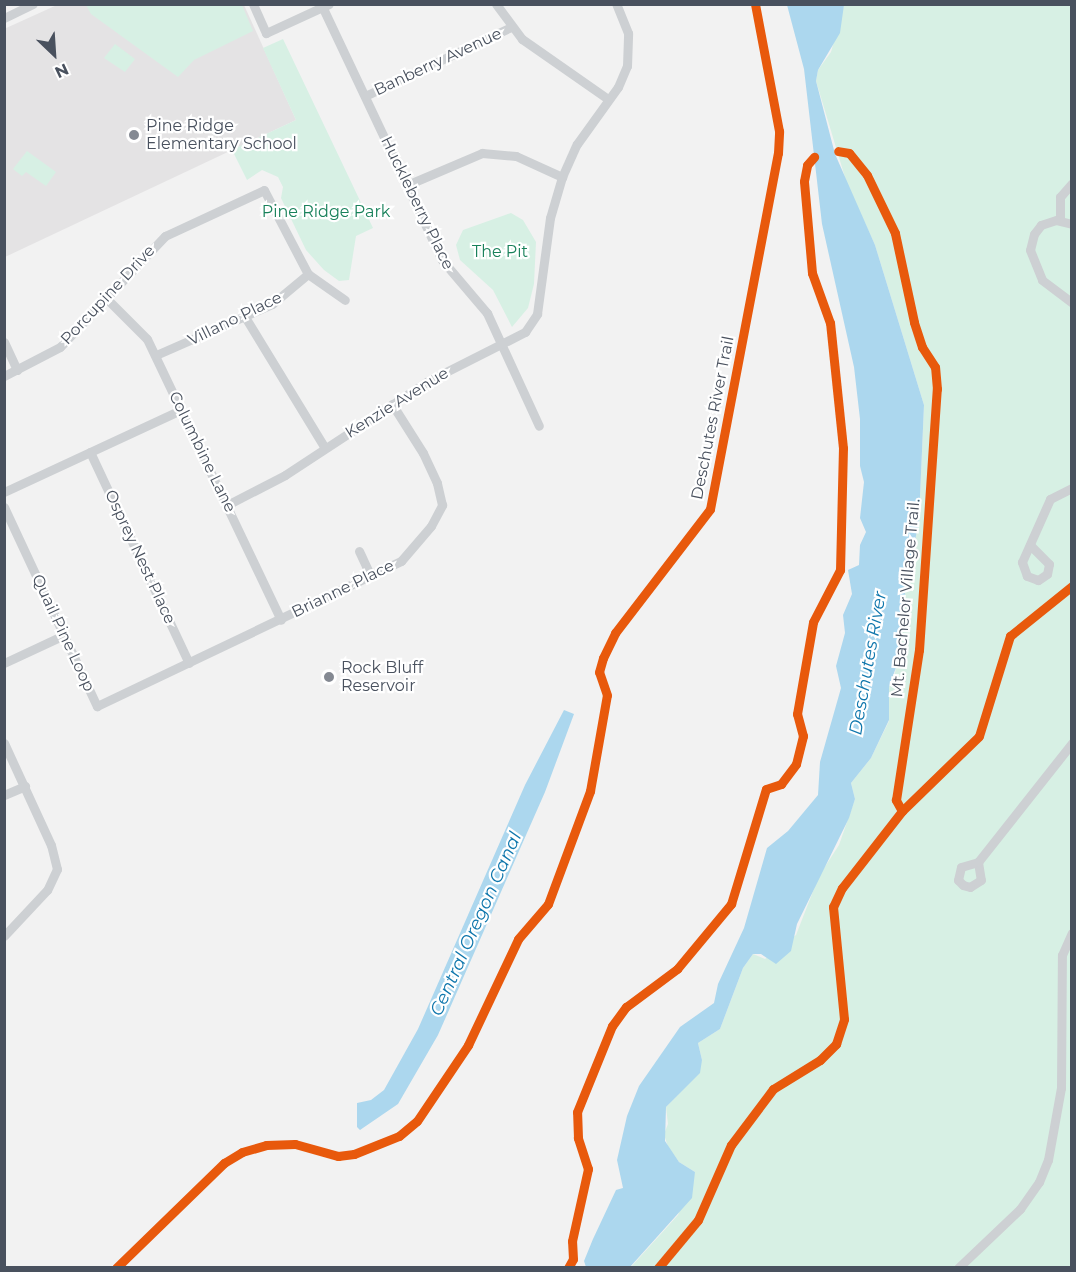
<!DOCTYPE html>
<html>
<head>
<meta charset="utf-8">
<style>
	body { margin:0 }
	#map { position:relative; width:1076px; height:1272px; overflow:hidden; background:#f2f2f2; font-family:Montserrat,sans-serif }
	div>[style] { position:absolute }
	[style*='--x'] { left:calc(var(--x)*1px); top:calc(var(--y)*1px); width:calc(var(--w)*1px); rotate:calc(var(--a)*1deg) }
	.education>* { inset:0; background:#e4e3e4 }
	.green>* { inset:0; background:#d7f0e4 }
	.water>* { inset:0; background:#acd7ee }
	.street>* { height:9px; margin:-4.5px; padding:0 4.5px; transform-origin:4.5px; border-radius:4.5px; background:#cdd0d3 }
	.cycleway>* { height:9px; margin:-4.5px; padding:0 4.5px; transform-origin:4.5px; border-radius:4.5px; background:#e8590c }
	.dots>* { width:16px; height:16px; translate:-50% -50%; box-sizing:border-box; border:3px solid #fff; border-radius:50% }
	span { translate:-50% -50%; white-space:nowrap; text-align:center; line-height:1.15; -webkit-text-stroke:4.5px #fff; paint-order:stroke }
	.street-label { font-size:16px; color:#49515e }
	.poi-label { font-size:16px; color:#49515e }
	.left { translate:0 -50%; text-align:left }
	.park-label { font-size:16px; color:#18815a }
	.water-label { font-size:18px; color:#0e76ac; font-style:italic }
	.frame { position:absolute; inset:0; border:6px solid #49515e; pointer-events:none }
	.north { position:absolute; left:24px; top:24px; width:60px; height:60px; -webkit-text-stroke:4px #fff; paint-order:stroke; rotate:155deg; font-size:16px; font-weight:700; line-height:24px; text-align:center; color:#49515e }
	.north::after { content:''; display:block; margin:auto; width:21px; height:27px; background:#49515e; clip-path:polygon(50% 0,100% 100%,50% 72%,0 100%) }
</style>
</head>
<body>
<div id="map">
	<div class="education">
		<i style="clip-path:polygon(57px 5px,244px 5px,296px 120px,5px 257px,4px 29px)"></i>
	</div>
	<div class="green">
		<i style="clip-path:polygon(86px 5px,242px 5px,253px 31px,194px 60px,178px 77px,91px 14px)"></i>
		<i style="clip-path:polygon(844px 5px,1071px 5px,1071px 1267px,630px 1268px,678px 1215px,695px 1172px,679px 1162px,668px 1147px,664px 1134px,668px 1124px,666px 1107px,690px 1082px,702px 1060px,698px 1043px,720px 1029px,743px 968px,753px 954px,765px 959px,796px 935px,819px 876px,839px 845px,855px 799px,851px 783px,871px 758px,889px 721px,889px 687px,895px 673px,902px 632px,902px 609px,919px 520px,924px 405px,875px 245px,847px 184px,816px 81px,818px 70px,831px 52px)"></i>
		<i style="clip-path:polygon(283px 39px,373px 228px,356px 236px,349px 280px,339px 281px,324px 270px,306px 250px,281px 198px,283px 187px,278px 177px,262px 170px,247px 180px,232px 150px,296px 120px,263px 48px)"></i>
		<i style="clip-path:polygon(115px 44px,135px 59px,125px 72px,104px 58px)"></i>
		<i style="clip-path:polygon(27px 151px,56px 172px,46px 186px,26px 172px,22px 176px,13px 169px)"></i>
		<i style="clip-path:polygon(511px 213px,523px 220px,536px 242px,534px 284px,528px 308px,512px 327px,493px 290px,460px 260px,456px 245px,463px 230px)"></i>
	</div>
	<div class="water">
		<i style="clip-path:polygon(787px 5px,844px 5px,840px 33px,818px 70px,816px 81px,835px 154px,875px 245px,924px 405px,919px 520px,902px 609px,899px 659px,889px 687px,889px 720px,871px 758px,851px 783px,855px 799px,849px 818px,797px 924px,791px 951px,776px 964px,761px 954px,753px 954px,743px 968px,720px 1029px,698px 1043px,702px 1060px,700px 1073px,666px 1107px,665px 1141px,679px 1162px,695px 1172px,692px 1198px,630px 1267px,586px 1267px,584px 1261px,593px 1239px,616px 1190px,623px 1188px,617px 1160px,627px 1116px,639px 1086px,680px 1027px,714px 1003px,718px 984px,744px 928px,767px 848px,788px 831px,818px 795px,820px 762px,841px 688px,836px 666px,845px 633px,843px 615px,852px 594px,848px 570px,859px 565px,860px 545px,866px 532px,860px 518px,864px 482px,860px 466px,860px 419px,854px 367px,822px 224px,804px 69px)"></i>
		<i style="clip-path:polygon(564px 710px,574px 714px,545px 792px,438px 1035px,398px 1104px,360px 1130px,357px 1127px,357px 1103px,371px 1100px,384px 1090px,418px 1029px,525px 785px)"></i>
	</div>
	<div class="street">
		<i style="--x:253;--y:4;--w:32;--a:66"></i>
		<i style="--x:266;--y:33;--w:69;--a:-24.7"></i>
		<i style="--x:321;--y:4;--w:283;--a:64.7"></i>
		<i style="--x:442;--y:260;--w:70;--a:49.7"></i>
		<i style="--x:487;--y:313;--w:124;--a:65.3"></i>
		<i style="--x:496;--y:4;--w:44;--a:53.4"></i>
		<i style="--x:522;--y:39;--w:105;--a:34.9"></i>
		<i style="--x:4;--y:18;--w:32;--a:-26"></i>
		<i style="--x:365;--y:96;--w:161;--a:-25.3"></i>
		<i style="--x:407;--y:185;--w:82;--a:-23.1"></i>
		<i style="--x:482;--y:153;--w:34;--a:5"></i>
		<i style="--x:516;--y:156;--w:51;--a:24.5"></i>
		<i style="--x:1060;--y:220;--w:23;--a:-90"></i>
		<i style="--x:1060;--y:197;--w:18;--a:-49"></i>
		<i style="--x:1072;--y:224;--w:16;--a:-166"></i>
		<i style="--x:1056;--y:220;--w:16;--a:162"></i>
		<i style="--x:1041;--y:225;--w:11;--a:128"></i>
		<i style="--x:1034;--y:234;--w:16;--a:104"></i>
		<i style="--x:1030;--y:250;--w:32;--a:68"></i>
		<i style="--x:1042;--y:280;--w:38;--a:37"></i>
		<i style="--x:105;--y:297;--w:59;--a:45"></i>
		<i style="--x:147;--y:339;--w:311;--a:64.5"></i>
		<i style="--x:245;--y:317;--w:153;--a:58.6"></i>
		<i style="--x:4;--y:342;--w:31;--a:65"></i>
		<i style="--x:156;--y:355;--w:127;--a:-23.7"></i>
		<i style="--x:272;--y:304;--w:47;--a:-39.8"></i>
		<i style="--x:4;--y:376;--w:63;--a:-27.4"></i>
		<i style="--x:60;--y:347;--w:153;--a:-46.6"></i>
		<i style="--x:165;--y:236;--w:109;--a:-24.9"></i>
		<i style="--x:264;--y:190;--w:95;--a:62.4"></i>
		<i style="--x:308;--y:274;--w:45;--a:35.1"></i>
		<i style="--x:90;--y:452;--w:233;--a:64.9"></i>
		<i style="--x:4;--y:492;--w:195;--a:-24.9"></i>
		<i style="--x:227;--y:505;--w:65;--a:-27.3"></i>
		<i style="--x:285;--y:475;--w:171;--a:-33.3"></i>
		<i style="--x:428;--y:381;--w:109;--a:-26.8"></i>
		<i style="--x:525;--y:332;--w:22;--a:-56"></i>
		<i style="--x:537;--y:314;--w:97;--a:-82.3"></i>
		<i style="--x:550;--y:218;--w:43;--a:-73.7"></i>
		<i style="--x:562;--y:177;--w:36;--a:-66"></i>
		<i style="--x:577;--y:144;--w:70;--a:-54.3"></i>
		<i style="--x:618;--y:87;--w:23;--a:-67"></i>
		<i style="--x:627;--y:66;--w:33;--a:-88"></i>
		<i style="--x:628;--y:33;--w:31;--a:-112"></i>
		<i style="--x:4;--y:507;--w:220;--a:65"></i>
		<i style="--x:97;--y:706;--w:337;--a:-25.5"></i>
		<i style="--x:401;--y:561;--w:46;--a:-49.4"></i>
		<i style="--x:431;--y:526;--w:24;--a:-62"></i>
		<i style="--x:442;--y:505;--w:23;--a:-103"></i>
		<i style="--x:437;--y:483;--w:33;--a:-115"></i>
		<i style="--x:423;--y:453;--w:58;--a:-122.3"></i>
		<i style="--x:1030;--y:545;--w:27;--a:45"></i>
		<i style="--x:1049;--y:564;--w:10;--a:101"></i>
		<i style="--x:1047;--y:574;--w:11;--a:146"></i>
		<i style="--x:1038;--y:580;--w:12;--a:-160"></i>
		<i style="--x:1027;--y:576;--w:15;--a:-110"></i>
		<i style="--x:1022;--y:562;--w:69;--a:-66"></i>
		<i style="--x:1050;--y:499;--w:25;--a:-27"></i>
		<i style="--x:359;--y:551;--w:29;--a:65"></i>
		<i style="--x:4;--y:663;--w:66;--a:-25"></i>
		<i style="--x:4;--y:743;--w:112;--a:65.3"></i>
		<i style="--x:51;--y:845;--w:25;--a:76"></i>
		<i style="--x:57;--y:869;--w:23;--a:115"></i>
		<i style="--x:47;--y:890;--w:63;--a:133.1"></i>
		<i style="--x:4;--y:795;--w:23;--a:-23"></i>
		<i style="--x:978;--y:862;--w:18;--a:81"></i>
		<i style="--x:981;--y:880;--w:13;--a:148"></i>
		<i style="--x:970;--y:887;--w:7;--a:-164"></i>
		<i style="--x:963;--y:885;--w:7;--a:-135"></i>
		<i style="--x:958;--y:880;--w:13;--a:-77"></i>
		<i style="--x:961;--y:867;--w:18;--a:-16"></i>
		<i style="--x:978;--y:862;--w:152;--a:-51.7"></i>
		<i style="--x:958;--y:1268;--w:86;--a:-43.6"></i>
		<i style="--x:1020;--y:1209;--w:33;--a:-55"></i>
		<i style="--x:1039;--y:1182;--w:24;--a:-68"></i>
		<i style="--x:1048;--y:1160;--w:73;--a:-79.8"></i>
		<i style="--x:1061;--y:1088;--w:133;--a:-89.6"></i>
		<i style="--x:1062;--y:955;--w:24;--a:-66"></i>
	</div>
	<div class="cycleway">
		<i style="--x:902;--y:811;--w:107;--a:-44.2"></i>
		<i style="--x:979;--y:736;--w:105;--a:-72.8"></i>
		<i style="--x:1010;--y:636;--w:80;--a:-38.9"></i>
		<i style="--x:116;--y:1268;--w:151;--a:-44.2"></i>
		<i style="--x:224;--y:1163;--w:21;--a:-31"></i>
		<i style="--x:242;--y:1152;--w:25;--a:-16"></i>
		<i style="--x:266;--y:1145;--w:29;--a:-2"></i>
		<i style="--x:295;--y:1144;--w:45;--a:15.6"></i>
		<i style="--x:338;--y:1156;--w:16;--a:-7"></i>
		<i style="--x:354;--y:1154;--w:48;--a:-21.8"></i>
		<i style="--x:399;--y:1136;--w:23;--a:-40"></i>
		<i style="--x:417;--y:1121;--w:92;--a:-56.1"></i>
		<i style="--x:468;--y:1045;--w:117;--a:-64.7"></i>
		<i style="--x:518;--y:939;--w:46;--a:-49.4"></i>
		<i style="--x:548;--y:904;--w:121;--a:-69.6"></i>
		<i style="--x:590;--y:791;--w:97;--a:-80"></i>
		<i style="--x:607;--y:695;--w:24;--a:-109"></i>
		<i style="--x:599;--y:672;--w:15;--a:-74"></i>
		<i style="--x:603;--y:658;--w:28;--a:-64"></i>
		<i style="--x:615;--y:633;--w:156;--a:-52.5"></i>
		<i style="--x:710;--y:509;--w:362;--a:-79.2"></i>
		<i style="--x:778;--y:153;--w:22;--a:-87"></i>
		<i style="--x:779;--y:131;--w:129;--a:-100.7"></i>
		<i style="--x:568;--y:1268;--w:10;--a:-61"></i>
		<i style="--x:573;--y:1259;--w:18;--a:-93"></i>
		<i style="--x:572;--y:1241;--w:74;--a:-77.5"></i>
		<i style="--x:588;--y:1169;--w:33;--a:-108"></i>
		<i style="--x:578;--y:1138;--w:26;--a:-92"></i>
		<i style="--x:577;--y:1112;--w:93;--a:-67.9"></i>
		<i style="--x:612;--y:1026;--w:24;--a:-54"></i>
		<i style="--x:626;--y:1007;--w:64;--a:-36.7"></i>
		<i style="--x:677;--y:969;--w:85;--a:-50.3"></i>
		<i style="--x:731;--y:904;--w:120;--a:-73.1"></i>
		<i style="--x:766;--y:789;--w:16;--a:-18"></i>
		<i style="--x:781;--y:784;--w:25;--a:-53"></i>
		<i style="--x:796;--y:764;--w:29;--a:-76"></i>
		<i style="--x:803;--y:736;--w:23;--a:-105"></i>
		<i style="--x:797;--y:714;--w:93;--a:-80.1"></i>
		<i style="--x:813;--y:622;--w:59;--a:-62.6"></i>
		<i style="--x:840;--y:570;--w:122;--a:-88.6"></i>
		<i style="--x:843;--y:448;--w:126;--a:-95.9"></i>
		<i style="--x:830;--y:323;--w:53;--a:-109.8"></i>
		<i style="--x:812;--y:273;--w:92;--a:-95"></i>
		<i style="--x:804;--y:181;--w:16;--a:-79"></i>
		<i style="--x:807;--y:165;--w:11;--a:-49"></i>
		<i style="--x:658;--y:1268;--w:62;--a:-50.2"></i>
		<i style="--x:698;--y:1220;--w:82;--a:-66.3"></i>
		<i style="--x:731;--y:1145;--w:70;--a:-53.1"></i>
		<i style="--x:773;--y:1089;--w:55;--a:-31.7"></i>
		<i style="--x:820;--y:1060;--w:23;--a:-45"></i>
		<i style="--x:836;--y:1044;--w:26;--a:-72"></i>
		<i style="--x:844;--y:1019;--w:113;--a:-95.6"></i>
		<i style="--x:833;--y:907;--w:21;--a:-65"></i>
		<i style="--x:842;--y:888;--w:98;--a:-52.1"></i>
		<i style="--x:902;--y:811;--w:13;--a:-119"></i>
		<i style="--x:896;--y:800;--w:152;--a:-81.3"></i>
		<i style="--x:919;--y:650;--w:262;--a:-86.1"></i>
		<i style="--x:937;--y:389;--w:22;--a:-95"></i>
		<i style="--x:935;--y:367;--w:24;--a:-123"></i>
		<i style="--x:922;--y:347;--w:26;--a:-108"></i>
		<i style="--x:914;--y:322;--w:91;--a:-102.1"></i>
		<i style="--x:895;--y:233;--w:64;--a:-115.8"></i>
		<i style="--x:867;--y:175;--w:28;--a:-129"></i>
		<i style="--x:849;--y:153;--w:11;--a:-170"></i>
	</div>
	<div class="dots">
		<i style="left:134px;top:135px;background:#848992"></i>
		<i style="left:329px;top:677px;background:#848992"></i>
	</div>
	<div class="street-label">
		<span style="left:438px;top:62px;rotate:-25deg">Banberry Avenue</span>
		<span style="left:417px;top:203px;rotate:64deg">Huckleberry Place</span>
		<span style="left:108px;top:295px;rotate:-47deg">Porcupine Drive</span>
		<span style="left:235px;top:319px;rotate:-26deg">Villano Place</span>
		<span style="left:397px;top:403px;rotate:-32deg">Kenzie Avenue</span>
		<span style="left:713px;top:418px;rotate:-79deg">Deschutes River Trail</span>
		<span style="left:202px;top:452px;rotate:64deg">Columbine Lane</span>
		<span style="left:140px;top:557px;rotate:65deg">Osprey Nest Place</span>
		<span style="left:343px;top:589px;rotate:-26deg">Brianne Place</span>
		<span style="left:906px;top:598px;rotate:-85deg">Mt. Bachelor Village Trail.</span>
		<span style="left:63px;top:633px;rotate:65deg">Quail Pine Loop</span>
	</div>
	<div class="poi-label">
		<span class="left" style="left:146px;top:135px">Pine Ridge<br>Elementary School</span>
		<span class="left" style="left:341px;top:677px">Rock Bluff<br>Reservoir</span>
	</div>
	<div class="park-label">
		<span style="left:326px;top:212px">Pine Ridge Park</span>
		<span style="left:500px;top:252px">The Pit</span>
	</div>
	<div class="water-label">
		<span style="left:868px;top:663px;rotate:-80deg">Deschutes River</span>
		<span style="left:476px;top:924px;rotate:-66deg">Central Oregon Canal</span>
	</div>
	<div class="frame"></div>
	<div class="north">N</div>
</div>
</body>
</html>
